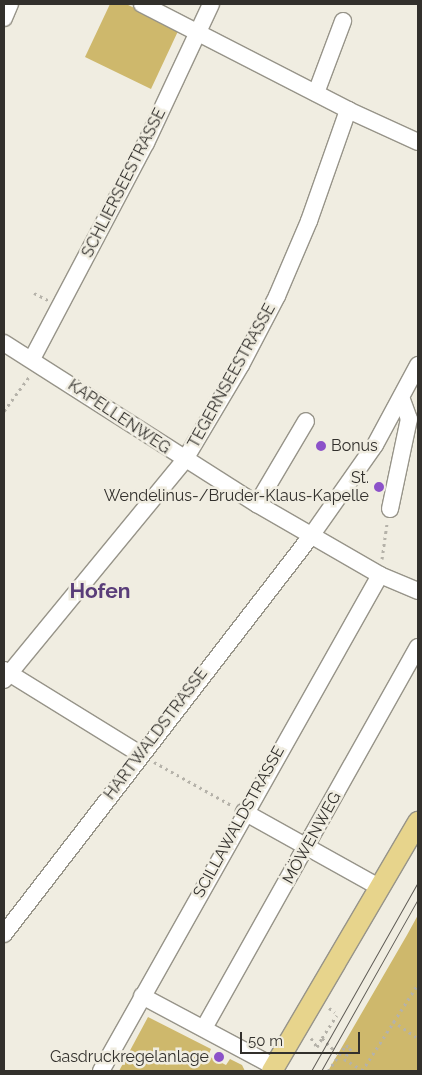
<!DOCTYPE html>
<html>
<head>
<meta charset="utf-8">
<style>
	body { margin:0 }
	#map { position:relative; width:422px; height:1075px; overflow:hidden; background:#f0ede1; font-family:Raleway,sans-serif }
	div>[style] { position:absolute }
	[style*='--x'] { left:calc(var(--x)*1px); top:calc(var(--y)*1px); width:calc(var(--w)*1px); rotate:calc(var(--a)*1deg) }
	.green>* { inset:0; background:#ceb86c }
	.path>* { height:3px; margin-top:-1.5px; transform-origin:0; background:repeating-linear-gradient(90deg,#b5b2a9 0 2.5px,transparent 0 6.5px) }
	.roads { filter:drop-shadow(1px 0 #979489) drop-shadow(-1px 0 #979489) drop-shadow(0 1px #979489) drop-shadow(0 -1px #979489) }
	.minor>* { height:16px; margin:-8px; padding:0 8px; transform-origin:8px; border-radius:8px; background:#fff }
	.major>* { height:20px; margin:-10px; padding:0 10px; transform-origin:10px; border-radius:10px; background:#e7d48c }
	.tram>* { height:1px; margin:-0.5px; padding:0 0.5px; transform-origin:0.5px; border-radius:0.5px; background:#5f5c56 }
	.dots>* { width:14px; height:14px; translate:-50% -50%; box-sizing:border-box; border:2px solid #f0ede1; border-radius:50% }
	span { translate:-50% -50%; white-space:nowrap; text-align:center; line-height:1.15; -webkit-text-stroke:5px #f0ede1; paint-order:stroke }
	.street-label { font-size:16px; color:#32302c }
	.poi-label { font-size:16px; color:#32302c }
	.left { translate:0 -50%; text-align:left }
	.right { translate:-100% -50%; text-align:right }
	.district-label { font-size:21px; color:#593d79; font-weight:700 }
	.frame { position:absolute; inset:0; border:5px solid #32302c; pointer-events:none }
	.scale { position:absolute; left:240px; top:1032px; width:120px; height:22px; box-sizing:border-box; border:2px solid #32302c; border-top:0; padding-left:6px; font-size:15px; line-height:18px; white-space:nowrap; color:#32302c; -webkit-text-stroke:4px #f0ede1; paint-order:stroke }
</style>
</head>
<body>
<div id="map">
	<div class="green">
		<i style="clip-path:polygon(110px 4px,126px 4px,179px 29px,151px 89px,85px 57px)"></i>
		<i style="clip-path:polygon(418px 915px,418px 1071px,328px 1071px,407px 935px)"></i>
		<i style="clip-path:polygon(148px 1017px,211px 1049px,208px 1056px,226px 1065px,230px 1059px,242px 1065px,245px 1071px,119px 1071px)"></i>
	</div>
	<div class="path">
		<i style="--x:34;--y:293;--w:16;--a:27"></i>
		<i style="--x:4;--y:411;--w:42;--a:-53.7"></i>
		<i style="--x:382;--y:559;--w:35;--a:-82"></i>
		<i style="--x:154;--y:762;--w:88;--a:29.2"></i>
		<i style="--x:329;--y:1008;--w:7;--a:34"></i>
		<i style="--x:393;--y:1021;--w:28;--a:35"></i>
		<i style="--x:311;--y:1038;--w:11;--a:56"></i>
		<i style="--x:317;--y:1047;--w:10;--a:-61"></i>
		<i style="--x:322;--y:1038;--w:24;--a:45"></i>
		<i style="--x:339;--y:1055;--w:12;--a:-55"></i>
		<i style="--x:346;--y:1045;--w:6;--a:31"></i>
		<i style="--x:351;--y:1048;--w:13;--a:122"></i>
		<i style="--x:344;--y:1059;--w:21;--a:31"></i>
		<i style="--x:322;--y:1038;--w:27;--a:-57"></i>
		<i style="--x:328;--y:1071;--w:19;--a:-55"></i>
		<i style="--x:362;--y:1071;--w:103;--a:-57.2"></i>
	</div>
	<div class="roads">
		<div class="minor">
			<i style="--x:142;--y:4;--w:232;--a:27.2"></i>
			<i style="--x:348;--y:110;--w:77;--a:24.6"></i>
			<i style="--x:4;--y:18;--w:15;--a:-67"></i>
			<i style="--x:316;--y:93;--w:77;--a:-69.4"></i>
			<i style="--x:4;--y:343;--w:300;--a:32.5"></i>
			<i style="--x:257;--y:504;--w:142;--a:30"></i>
			<i style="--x:380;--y:575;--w:41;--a:22.8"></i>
			<i style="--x:32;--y:359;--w:244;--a:-62.2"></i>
			<i style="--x:146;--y:143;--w:153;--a:-64.9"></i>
			<i style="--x:257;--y:504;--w:96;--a:-59.4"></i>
			<i style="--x:390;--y:509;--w:92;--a:-78.1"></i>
			<i style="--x:409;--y:419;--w:20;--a:-110"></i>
			<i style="--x:4;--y:670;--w:160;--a:31.7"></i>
			<i style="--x:4;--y:680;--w:283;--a:-50.6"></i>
			<i style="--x:184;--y:461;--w:112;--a:-59.3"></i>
			<i style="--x:241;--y:365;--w:78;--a:-62.4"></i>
			<i style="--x:277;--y:296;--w:82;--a:-66.9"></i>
			<i style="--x:309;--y:221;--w:118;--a:-70.6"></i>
			<i style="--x:244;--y:812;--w:154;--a:29.1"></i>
			<i style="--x:4;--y:934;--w:503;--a:-52.35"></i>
			<i style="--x:311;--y:536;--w:111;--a:-54.9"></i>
			<i style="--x:375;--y:445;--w:91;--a:-61.7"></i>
			<i style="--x:142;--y:996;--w:151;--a:28.1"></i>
			<i style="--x:204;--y:1028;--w:437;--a:-60.7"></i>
			<i style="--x:101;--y:1071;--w:569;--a:-60.64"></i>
		</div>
		<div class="major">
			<i style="--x:272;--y:1071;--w:289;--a:-59.6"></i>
		</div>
	</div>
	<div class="tram">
		<i style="--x:311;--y:1071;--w:217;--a:-60.5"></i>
		<i style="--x:321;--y:1071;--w:197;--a:-60.6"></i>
	</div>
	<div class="dots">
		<i style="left:321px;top:446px;background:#8c52c9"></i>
		<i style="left:379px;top:487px;background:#8c52c9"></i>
		<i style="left:219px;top:1057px;background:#8c52c9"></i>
	</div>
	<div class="street-label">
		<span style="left:124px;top:183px;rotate:-63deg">SCHLIERSEESTRASSE</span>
		<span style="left:232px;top:376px;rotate:-61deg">TEGERNSEESTRASSE</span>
		<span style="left:119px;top:417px;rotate:34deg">KAPELLENWEG</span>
		<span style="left:156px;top:734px;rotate:-53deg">HARTWALDSTRASSE</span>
		<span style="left:239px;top:822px;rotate:-61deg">SCILLAWALDSTRASSE</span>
		<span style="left:312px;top:838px;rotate:-61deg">MÖWENWEG</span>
	</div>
	<div class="poi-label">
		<span class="left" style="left:331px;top:446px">Bonus</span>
		<span class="right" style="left:369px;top:487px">St.<br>Wendelinus-/Bruder-Klaus-Kapelle</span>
		<span class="right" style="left:209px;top:1057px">Gasdruckregelanlage</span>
	</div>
	<div class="district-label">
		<span style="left:100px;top:591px">Hofen</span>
	</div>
	<div class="frame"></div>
	<div class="scale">50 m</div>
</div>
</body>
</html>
